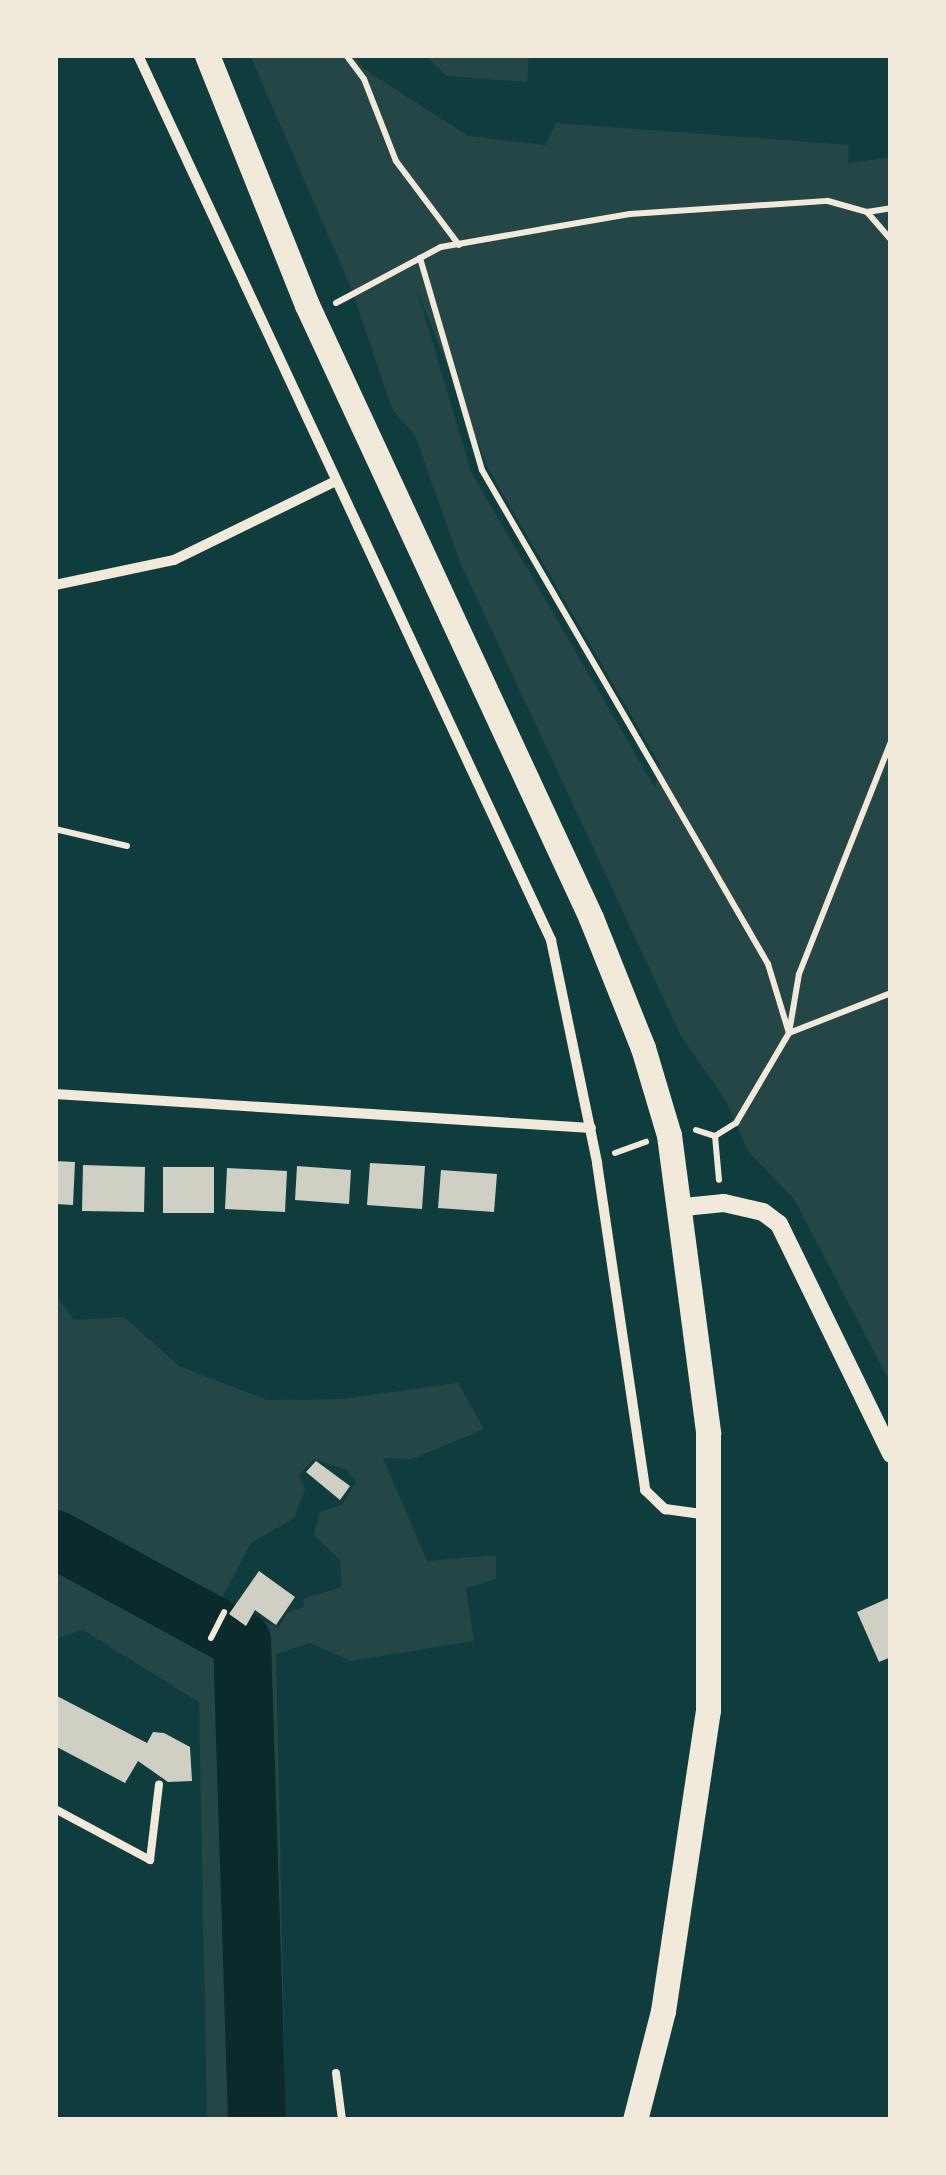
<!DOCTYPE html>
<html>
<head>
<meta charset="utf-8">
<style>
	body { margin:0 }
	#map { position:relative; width:946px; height:2175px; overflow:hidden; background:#0f3d3e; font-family:"DejaVu Sans",sans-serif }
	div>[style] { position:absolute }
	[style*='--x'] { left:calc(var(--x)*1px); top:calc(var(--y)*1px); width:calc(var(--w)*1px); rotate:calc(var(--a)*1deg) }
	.green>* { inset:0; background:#244646 }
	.river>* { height:58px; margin:-29px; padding:0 29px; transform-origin:29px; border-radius:29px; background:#0a2a2b }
	.building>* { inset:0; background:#cfcfc3 }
	.path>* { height:6px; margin:-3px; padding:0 3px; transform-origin:3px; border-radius:3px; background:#f1e9da }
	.service>* { height:8px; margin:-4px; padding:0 4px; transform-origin:4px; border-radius:4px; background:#f1e9da }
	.minor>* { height:10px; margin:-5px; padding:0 5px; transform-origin:5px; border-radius:5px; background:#f1e9da }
	.tertiary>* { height:18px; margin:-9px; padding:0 9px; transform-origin:9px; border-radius:9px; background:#f1e9da }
	.primary>* { height:25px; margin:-12.5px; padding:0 12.5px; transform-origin:12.5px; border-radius:12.5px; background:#f1e9da }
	span { translate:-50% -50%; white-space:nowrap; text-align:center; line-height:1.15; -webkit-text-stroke:9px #f1e9da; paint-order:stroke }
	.frame { position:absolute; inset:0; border:58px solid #f1e9da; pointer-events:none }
</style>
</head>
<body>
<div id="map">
	<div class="green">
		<i style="clip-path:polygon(evenodd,250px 55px,354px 55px,364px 69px,468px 136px,545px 145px,556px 123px,849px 145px,848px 163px,891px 157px,891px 1384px,794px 1199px,748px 1151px,726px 1101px,681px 1036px,460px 562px,415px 435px,392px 409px,352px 290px,250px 55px,417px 290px,488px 468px,660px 765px,655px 788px,471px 472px,417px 290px)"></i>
		<i style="clip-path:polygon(425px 55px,529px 55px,527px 82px,446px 76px)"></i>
		<i style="clip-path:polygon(55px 1294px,74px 1320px,124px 1317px,179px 1366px,267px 1400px,342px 1399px,458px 1383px,484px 1429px,412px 1459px,383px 1458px,427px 1561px,496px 1555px,496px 1579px,466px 1588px,474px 1641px,351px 1661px,310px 1643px,276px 1654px,286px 2120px,207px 2120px,199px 1702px,83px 1630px,55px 1639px,55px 1559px,232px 1648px,238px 1695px,256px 1696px,246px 1630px,254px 1617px,278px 1628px,287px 1613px,304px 1607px,303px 1599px,341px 1587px,340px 1560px,314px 1535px,320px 1512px,342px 1505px,356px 1482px,347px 1470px,314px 1459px,299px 1475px,305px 1490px,294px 1518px,251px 1543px,217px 1607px,55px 1513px)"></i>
	</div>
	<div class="river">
		<i style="--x:55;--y:1539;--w:213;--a:28.6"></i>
		<i style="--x:242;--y:1641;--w:479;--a:88.2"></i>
	</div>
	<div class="building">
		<i style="clip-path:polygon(55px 1161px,75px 1162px,73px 1205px,55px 1204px)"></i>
		<i style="clip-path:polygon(370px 1163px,425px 1166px,422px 1209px,367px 1205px)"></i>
		<i style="clip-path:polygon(83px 1165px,145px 1167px,144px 1212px,82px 1211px)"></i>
		<i style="clip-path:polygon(297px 1166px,351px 1170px,349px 1204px,295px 1200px)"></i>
		<i style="clip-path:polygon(163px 1167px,214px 1167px,214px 1213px,163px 1213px)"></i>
		<i style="clip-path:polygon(227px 1168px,287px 1171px,285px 1212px,225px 1209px)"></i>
		<i style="clip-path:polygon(441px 1170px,497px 1174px,494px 1212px,438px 1208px)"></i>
		<i style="clip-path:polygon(316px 1461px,350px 1486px,340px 1500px,306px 1472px)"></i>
		<i style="clip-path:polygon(259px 1571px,295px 1597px,276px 1625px,255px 1610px,246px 1626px,229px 1614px)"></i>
		<i style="clip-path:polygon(891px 1597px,891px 1657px,879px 1662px,857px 1612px)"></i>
		<i style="clip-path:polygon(57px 1696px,147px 1743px,153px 1732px,164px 1733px,190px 1747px,192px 1781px,168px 1782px,138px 1761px,125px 1783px,55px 1746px)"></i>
	</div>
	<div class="path">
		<i style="--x:346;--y:55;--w:30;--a:53"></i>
		<i style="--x:364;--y:79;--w:88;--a:68.7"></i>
		<i style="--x:396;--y:161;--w:105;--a:53.1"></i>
		<i style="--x:867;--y:212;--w:37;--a:49"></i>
		<i style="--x:420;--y:258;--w:221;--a:73.7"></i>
		<i style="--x:482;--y:470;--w:571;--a:59.93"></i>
		<i style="--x:768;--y:964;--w:72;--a:73.1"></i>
		<i style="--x:789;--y:1033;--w:110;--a:-21.4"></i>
		<i style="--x:336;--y:303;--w:119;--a:-28.1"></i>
		<i style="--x:441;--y:247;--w:104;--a:-10"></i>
		<i style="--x:543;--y:229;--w:88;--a:-9.8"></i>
		<i style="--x:630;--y:214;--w:198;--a:-3.8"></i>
		<i style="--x:828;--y:201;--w:41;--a:15.8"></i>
		<i style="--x:867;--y:212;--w:24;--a:-9"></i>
		<i style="--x:55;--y:829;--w:74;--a:13.3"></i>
		<i style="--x:696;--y:1130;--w:20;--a:18"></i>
		<i style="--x:715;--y:1136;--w:25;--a:-32"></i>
		<i style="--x:736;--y:1123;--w:104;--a:-59.5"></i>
		<i style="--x:789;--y:1033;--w:60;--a:-80.4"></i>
		<i style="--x:799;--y:974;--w:250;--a:-68.4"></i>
		<i style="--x:715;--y:1136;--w:44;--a:84.8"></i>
		<i style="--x:615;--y:1153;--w:33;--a:-20"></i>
		<i style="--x:211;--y:1638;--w:29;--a:-63"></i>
	</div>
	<div class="service">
		<i style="--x:55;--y:1809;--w:108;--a:28.2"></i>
		<i style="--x:150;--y:1860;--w:76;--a:-83.2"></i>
		<i style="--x:336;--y:2073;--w:47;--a:82.7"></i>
	</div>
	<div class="minor">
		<i style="--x:138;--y:55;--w:977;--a:64.98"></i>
		<i style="--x:551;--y:940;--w:228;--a:78.3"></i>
		<i style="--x:597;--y:1163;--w:331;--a:81.6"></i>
		<i style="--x:645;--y:1490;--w:28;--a:44"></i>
		<i style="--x:665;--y:1509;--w:44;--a:7.8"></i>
		<i style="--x:55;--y:585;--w:122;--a:-11.9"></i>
		<i style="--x:174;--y:560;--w:180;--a:-26"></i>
		<i style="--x:55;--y:1094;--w:537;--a:3.63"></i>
	</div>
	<div class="tertiary">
		<i style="--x:684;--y:1207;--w:40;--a:-5.7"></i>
		<i style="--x:724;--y:1203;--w:40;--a:13"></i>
		<i style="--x:763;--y:1212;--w:20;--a:37"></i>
		<i style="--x:779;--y:1224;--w:256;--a:64"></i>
	</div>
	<div class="primary">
		<i style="--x:207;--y:55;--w:269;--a:68.2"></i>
		<i style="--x:307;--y:305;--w:676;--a:65.14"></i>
		<i style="--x:591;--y:918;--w:140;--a:68.2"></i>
		<i style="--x:643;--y:1048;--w:91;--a:73.4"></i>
		<i style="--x:669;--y:1135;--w:301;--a:82.5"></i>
		<i style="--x:708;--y:1433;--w:277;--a:90"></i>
		<i style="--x:708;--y:1710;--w:304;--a:98.5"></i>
		<i style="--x:663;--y:2011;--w:113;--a:104.4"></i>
	</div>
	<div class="frame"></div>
</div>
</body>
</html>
